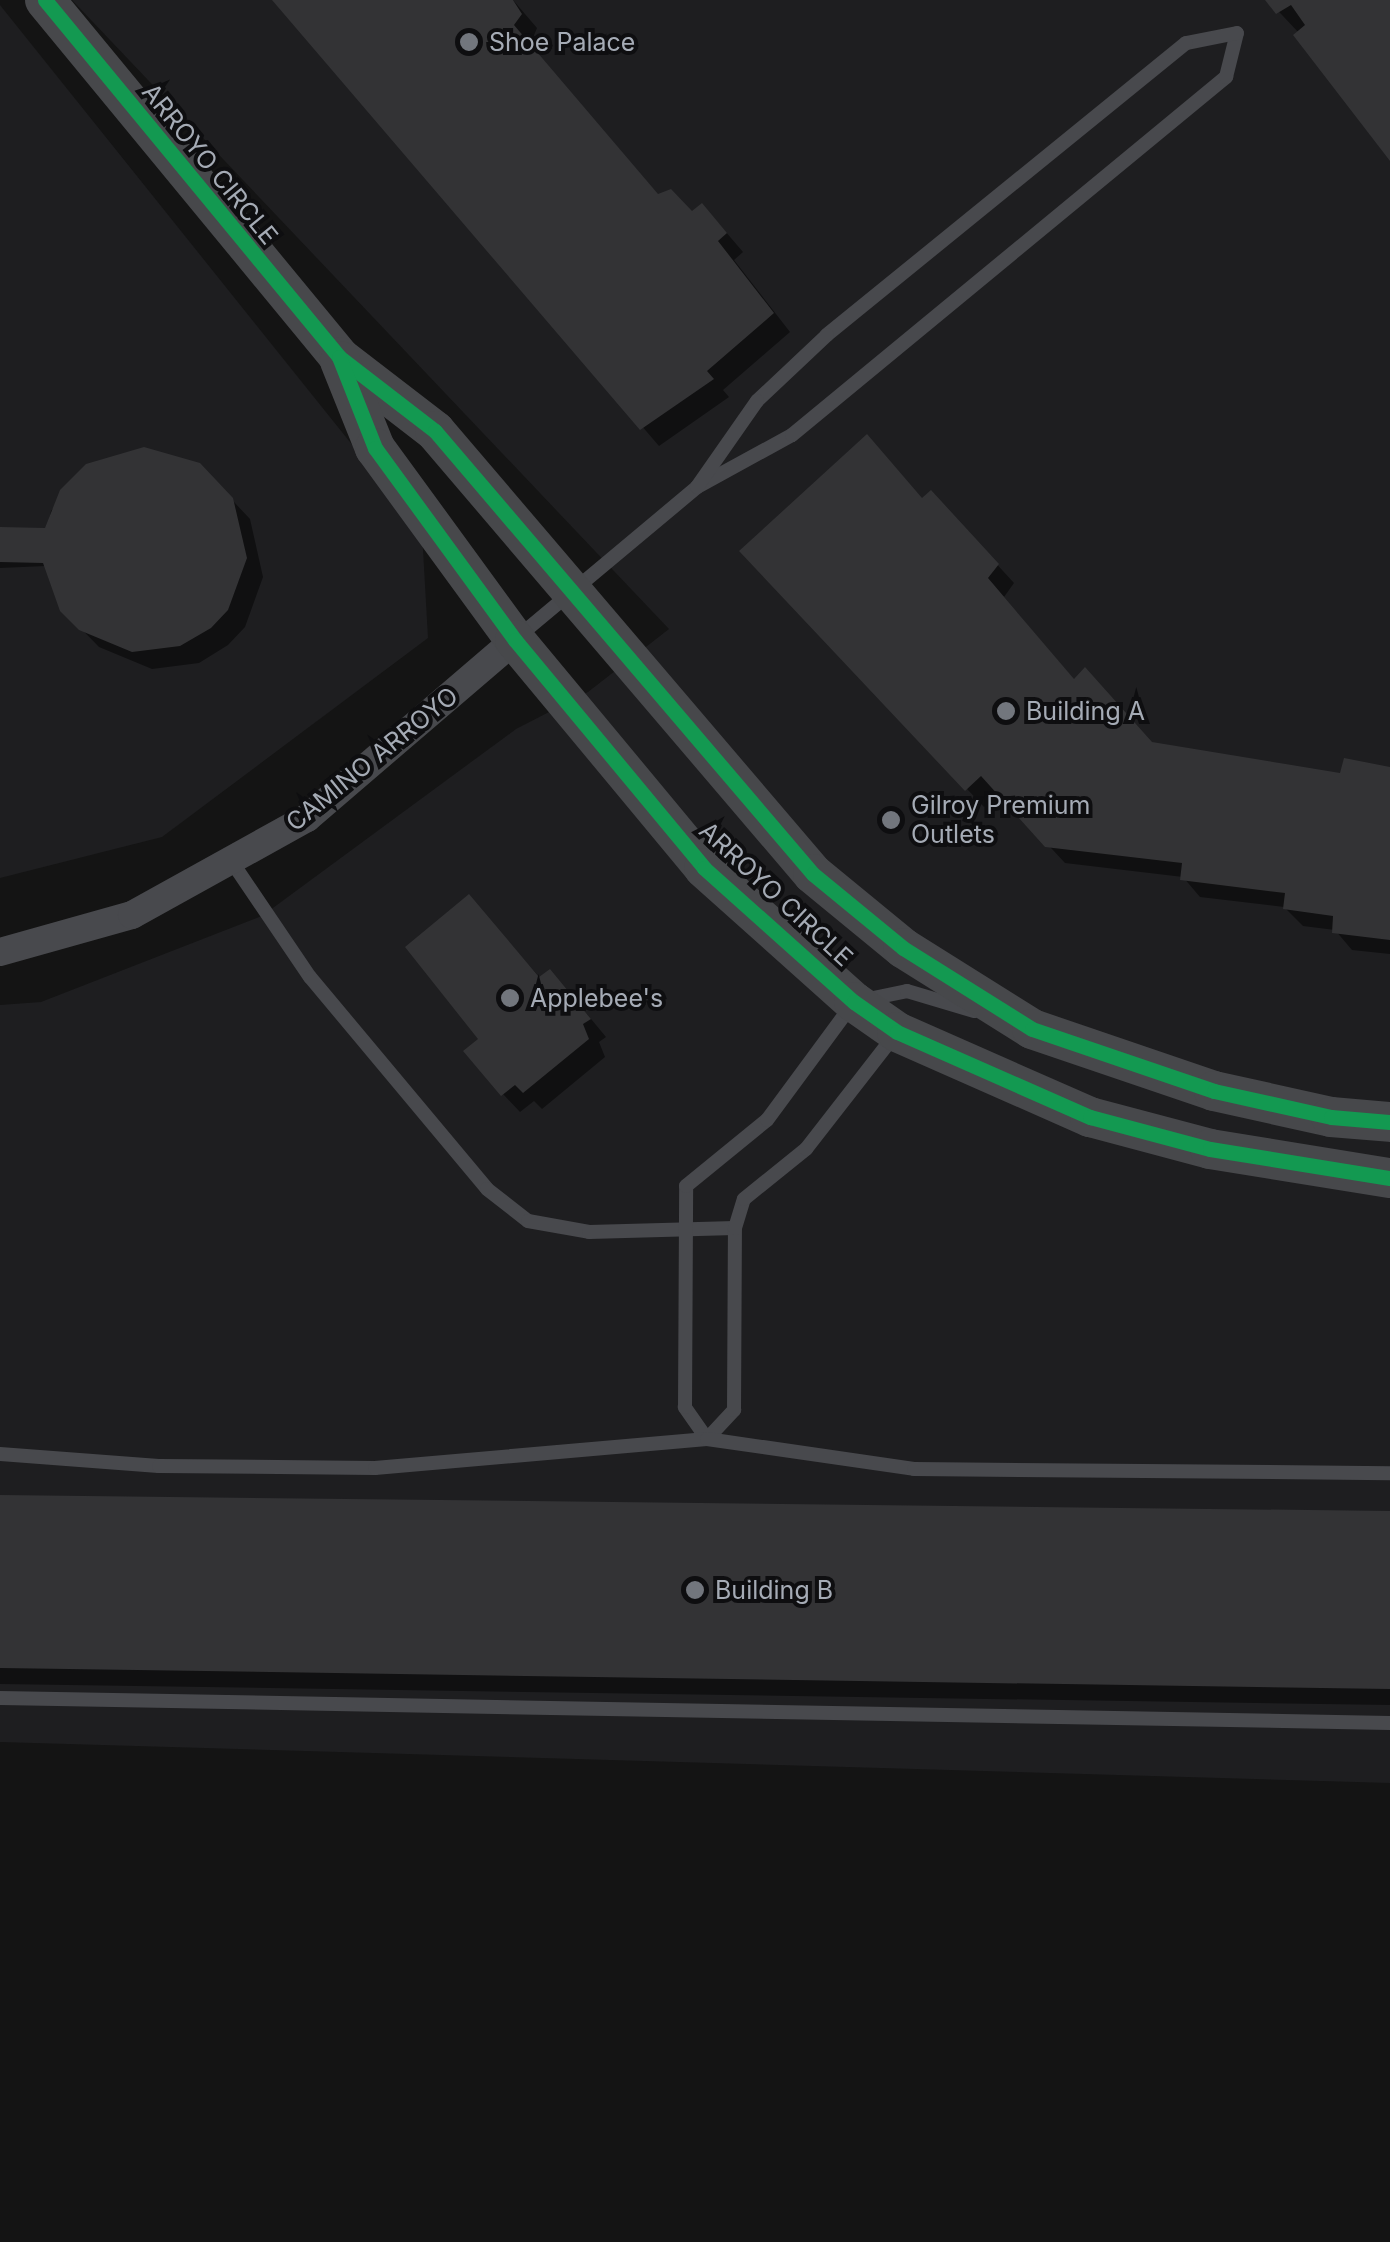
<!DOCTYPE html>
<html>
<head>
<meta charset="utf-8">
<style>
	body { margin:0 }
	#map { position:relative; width:1390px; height:2242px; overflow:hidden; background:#141414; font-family:Inter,sans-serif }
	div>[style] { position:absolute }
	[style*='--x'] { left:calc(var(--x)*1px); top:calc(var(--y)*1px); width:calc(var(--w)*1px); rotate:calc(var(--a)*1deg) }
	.built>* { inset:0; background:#1e1e20 }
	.shadow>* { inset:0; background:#0007 }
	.building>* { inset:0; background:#333335 }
	.lane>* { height:14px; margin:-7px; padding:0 7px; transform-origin:7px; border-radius:7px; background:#48494d }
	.street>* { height:28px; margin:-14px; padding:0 14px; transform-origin:14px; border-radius:14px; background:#48494d }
	.secondary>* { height:40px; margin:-20px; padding:0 20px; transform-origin:20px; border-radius:20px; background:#47484b }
	.cycleway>* { height:15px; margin:-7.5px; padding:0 7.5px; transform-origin:7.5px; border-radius:7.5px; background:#139951 }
	.dots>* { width:28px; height:28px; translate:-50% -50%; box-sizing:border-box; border:5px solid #0e0e10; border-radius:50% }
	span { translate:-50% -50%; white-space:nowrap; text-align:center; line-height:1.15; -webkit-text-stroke:8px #0e0e10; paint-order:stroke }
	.poi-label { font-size:25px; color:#a5abb5 }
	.left { translate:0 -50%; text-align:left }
	.street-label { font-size:25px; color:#a5abb5 }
</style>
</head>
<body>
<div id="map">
	<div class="built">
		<i style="clip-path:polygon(72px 0,1390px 0,1390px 1783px,0 1742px,0 1005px,41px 1002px,262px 916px,516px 729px,588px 692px,669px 629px)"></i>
		<i style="clip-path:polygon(0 5px,422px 532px,428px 638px,162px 837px,0 878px)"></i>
	</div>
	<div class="shadow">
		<i style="clip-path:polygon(276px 0,513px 0,537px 28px,530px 45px,659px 196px,719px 224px,743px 252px,734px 260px,790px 332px,723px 390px,729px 397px,659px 446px)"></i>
		<i style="clip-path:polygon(1268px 0,1390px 0,1390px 157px,1299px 33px)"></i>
		<i style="clip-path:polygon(88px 467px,217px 484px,250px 519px,263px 577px,245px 627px,228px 645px,199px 663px,152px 669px,99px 647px,62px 609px,46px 566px,0 568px,0 529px,47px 530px,51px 511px)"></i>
		<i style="clip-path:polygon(923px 500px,948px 511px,1014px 583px,1004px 597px,1075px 681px,1153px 745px,1342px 776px,1390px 769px,1390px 954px,1352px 950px,1335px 930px,1303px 926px,1284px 907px,1200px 897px,1183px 877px,1065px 863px,1000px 793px,984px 807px,743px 551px)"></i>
		<i style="clip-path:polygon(469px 897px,541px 979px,567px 990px,606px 1037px,599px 1042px,605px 1057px,542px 1109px,534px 1101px,520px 1112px,503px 1094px,482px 1039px)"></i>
		<i style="clip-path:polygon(0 1497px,1390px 1514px,1390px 1705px,0 1684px)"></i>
	</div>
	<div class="building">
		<i style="clip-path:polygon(272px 0,513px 0,522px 14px,514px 25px,658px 194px,671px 189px,692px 211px,702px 203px,727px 233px,718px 241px,774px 313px,707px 371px,714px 379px,640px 430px)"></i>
		<i style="clip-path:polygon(1265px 0,1390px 0,1390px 161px,1293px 35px,1305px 25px,1291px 5px,1276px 14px)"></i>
		<i style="clip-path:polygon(867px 434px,922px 498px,931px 490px,999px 564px,988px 578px,1074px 679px,1085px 667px,1152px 742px,1340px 773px,1344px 758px,1390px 767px,1390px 940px,1332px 933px,1333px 916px,1283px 909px,1285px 893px,1180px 880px,1182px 863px,1045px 847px,981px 776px,965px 791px,739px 551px)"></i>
		<i style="clip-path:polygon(144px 447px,200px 463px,233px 498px,247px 558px,228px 610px,211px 628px,180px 646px,132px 652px,79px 630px,60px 611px,43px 563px,0 562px,0 527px,45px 528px,60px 490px,86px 464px)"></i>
		<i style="clip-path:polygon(469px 894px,539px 977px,550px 969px,591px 1019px,583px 1024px,589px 1039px,523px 1093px,515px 1085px,501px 1096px,463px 1051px,478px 1039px,405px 947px)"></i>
		<i style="clip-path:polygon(0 1495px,1390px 1511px,1390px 1689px,0 1668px)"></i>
	</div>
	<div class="lane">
		<i style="--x:519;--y:636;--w:232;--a:-39.9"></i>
		<i style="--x:697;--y:487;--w:108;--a:-28.7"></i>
		<i style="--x:792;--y:435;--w:563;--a:-39.52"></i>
		<i style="--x:1226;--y:77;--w:45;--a:-76"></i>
		<i style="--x:1237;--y:33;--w:52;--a:168.9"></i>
		<i style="--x:1186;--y:43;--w:463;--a:140.9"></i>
		<i style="--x:827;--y:335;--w:96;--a:136.7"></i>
		<i style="--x:757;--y:401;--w:105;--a:124.9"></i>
		<i style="--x:232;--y:862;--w:139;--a:55.9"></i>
		<i style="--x:310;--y:977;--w:276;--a:50.1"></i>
		<i style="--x:487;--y:1189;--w:52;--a:38"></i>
		<i style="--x:528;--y:1221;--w:62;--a:10.2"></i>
		<i style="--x:589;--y:1232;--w:146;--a:-1.6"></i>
		<i style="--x:707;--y:1439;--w:39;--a:-125"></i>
		<i style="--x:685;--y:1407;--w:221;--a:-89.7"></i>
		<i style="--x:686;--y:1186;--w:104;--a:-39.2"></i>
		<i style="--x:767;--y:1120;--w:147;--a:-53.6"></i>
		<i style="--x:854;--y:1002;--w:54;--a:-11.7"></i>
		<i style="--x:907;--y:991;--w:70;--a:16.6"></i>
		<i style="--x:707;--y:1439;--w:40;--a:-47"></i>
		<i style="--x:734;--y:1410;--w:182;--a:-89.7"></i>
		<i style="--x:735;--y:1228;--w:30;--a:-73"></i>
		<i style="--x:744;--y:1199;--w:80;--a:-38.9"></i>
		<i style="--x:806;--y:1149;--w:143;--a:-52.1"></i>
		<i style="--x:0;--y:1454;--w:159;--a:4.3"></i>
		<i style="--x:159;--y:1466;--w:216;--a:0.5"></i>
		<i style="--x:375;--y:1468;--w:333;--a:-5"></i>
		<i style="--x:707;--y:1439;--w:209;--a:8.2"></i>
		<i style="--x:914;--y:1469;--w:476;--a:0.5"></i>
		<i style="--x:0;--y:1698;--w:1390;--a:1.03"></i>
	</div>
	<div class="street">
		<i style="--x:0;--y:952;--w:137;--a:-15.7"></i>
		<i style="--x:132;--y:915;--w:200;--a:-29"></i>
		<i style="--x:307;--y:818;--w:274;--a:-40.6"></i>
	</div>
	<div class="secondary">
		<i style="--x:45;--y:0;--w:462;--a:50.5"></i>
		<i style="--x:339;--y:357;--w:121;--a:37.6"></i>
		<i style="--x:435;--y:431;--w:582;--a:49.53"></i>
		<i style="--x:813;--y:874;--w:117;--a:39.4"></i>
		<i style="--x:903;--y:948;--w:152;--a:32.1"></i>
		<i style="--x:1032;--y:1029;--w:192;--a:18.8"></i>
		<i style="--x:1214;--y:1091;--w:120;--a:12.5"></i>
		<i style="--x:1331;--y:1117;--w:59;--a:4.8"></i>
		<i style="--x:340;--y:361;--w:94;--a:68.1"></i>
		<i style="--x:375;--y:448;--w:238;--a:53.9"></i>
		<i style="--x:515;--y:640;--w:296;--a:50.3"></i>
		<i style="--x:704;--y:868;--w:201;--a:41.8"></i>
		<i style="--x:854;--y:1002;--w:52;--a:34.9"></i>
		<i style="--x:897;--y:1032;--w:211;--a:23.8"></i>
		<i style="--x:1090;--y:1117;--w:124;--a:14.9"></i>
		<i style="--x:1210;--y:1149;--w:182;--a:9.2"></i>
	</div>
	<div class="cycleway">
		<i style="--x:45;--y:0;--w:462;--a:50.5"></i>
		<i style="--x:339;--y:357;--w:121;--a:37.6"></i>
		<i style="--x:435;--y:431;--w:582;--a:49.53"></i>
		<i style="--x:813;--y:874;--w:117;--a:39.4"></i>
		<i style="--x:903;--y:948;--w:152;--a:32.1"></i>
		<i style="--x:1032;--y:1029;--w:192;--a:18.8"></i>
		<i style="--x:1214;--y:1091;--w:120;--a:12.5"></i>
		<i style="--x:1331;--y:1117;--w:59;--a:4.8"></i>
		<i style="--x:339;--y:357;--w:98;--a:68.4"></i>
		<i style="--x:375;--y:448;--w:238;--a:53.9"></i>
		<i style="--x:515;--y:640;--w:296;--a:50.3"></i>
		<i style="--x:704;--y:868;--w:201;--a:41.8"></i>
		<i style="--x:854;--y:1002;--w:52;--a:34.9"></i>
		<i style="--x:897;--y:1032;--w:211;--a:23.8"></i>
		<i style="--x:1090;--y:1117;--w:124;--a:14.9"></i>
		<i style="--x:1210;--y:1149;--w:182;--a:9.2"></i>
	</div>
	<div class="dots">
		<i style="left:469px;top:42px;background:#72767d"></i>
		<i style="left:1006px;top:711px;background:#72767d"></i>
		<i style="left:891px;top:820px;background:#72767d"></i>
		<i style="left:510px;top:998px;background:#72767d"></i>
		<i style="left:695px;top:1590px;background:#72767d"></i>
	</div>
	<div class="poi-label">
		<span class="left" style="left:489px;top:42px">Shoe Palace</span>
		<span class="left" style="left:1026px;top:711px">Building A</span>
		<span class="left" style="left:911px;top:820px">Gilroy Premium<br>Outlets</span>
		<span class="left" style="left:530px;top:998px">Applebee's</span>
		<span class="left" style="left:715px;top:1590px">Building B</span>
	</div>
	<div class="street-label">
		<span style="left:210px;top:164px;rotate:51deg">ARROYO CIRCLE</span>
		<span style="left:372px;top:759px;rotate:-39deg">CAMINO ARROYO</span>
		<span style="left:776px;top:894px;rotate:43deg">ARROYO CIRCLE</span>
	</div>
</div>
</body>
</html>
